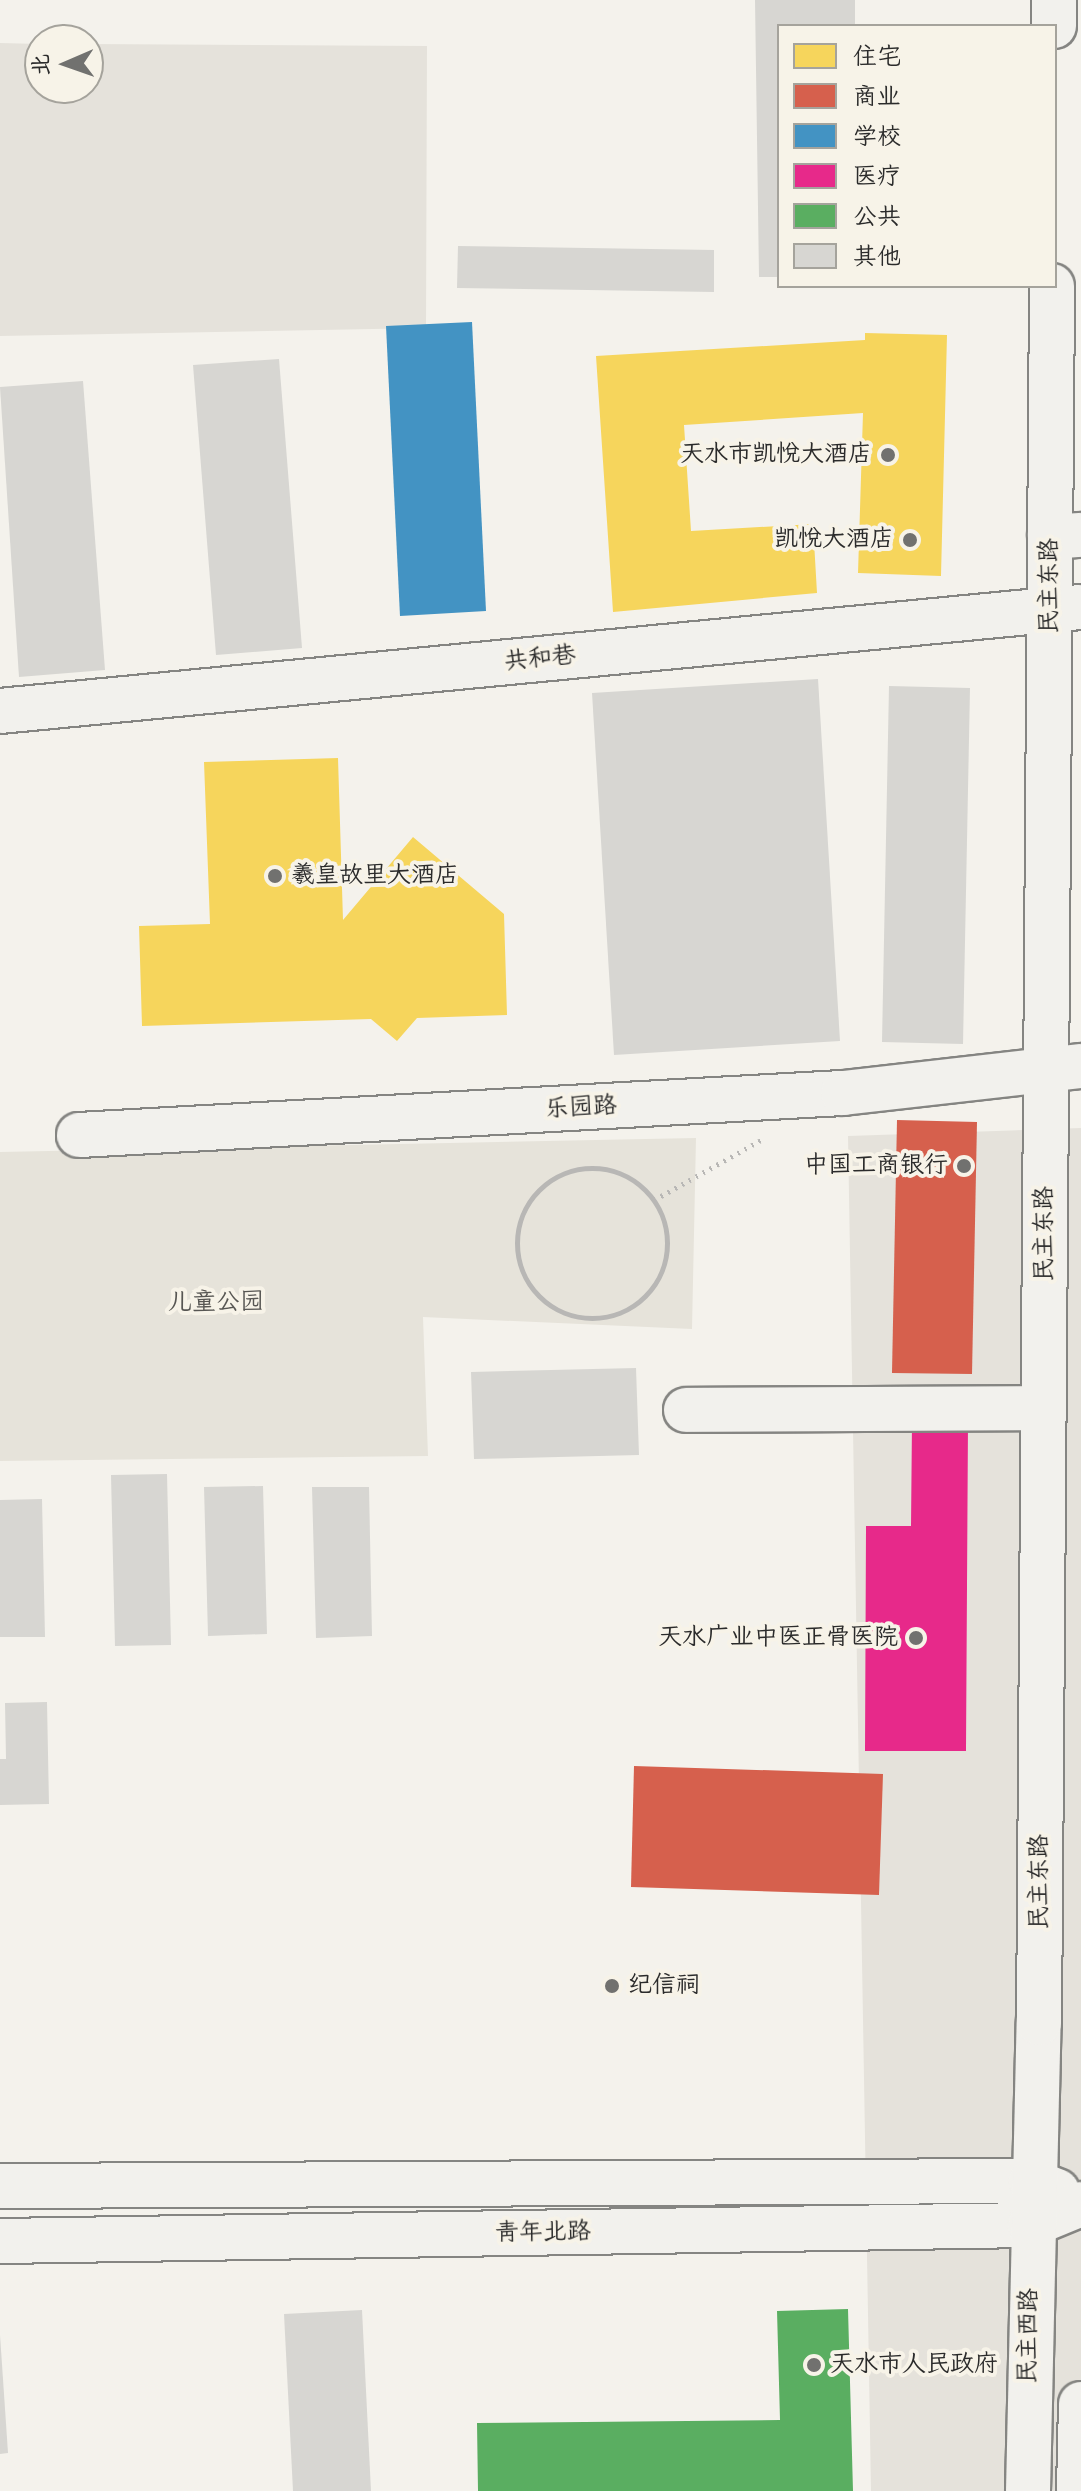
<!DOCTYPE html>
<html>
<head>
<meta charset="utf-8">
<style>
	body { margin:0 }
	#map { position:relative; width:1081px; height:2491px; overflow:hidden; background:#f4f2ec; font-family:"Architects Daughter","LXGW WenKai TC",sans-serif }
	div>[style] { position:absolute }
	[style*='--x'] { left:calc(var(--x)*1px); top:calc(var(--y)*1px); width:calc(var(--w)*1px); rotate:calc(var(--a)*1deg) }
	.built>* { inset:0; background:#e5e2db }
	.green>* { inset:0; background:#e6e3da }
	.homes>* { inset:0; background:#f6d55c }
	.shops>* { inset:0; background:#d6604d }
	.schools>* { inset:0; background:#4393c3 }
	.health>* { inset:0; background:#e7298a }
	.public>* { inset:0; background:#5aae61 }
	.building>* { inset:0; background:#d7d6d2 }
	.path>* { height:5px; margin-top:-2.5px; transform-origin:0; background:repeating-linear-gradient(90deg,#b8b7b5 0 2px,transparent 0 8px) }
	.path>.ring { margin:-2.5px; padding:0; box-sizing:content-box; background:none; border:5px solid #b8b7b5; border-radius:50% }
	.roads { filter:drop-shadow(2px 0 #858582) drop-shadow(-2px 0 #858582) drop-shadow(0 2px #858582) drop-shadow(0 -2px #858582) }
	.minor>* { height:44px; margin:-22px; padding:0 22px; transform-origin:22px; border-radius:22px; background:#f2f1ed }
	.major>* { height:44px; margin:-22px; padding:0 22px; transform-origin:22px; border-radius:22px; background:#f2f1ed }
	.dots>* { width:22px; height:22px; translate:-50% -50%; box-sizing:border-box; border:4px solid #f7f3e8; border-radius:50% }
	span { translate:-50% -50%; white-space:nowrap; text-align:center; line-height:1.15; -webkit-text-stroke:8px #f7f3e8; paint-order:stroke }
	.poi-label { font-size:24px; color:#2b2b2b }
	.right { translate:-100% -50%; text-align:right }
	.left { translate:0 -50%; text-align:left }
	.street-label { font-size:24px; color:#2b2b2b }
	.park-label { font-size:24px; color:#575653 }
	.legend { position:absolute; left:777px; top:24px; width:280px; height:264px; box-sizing:border-box; background:#f7f3e8; border:2px solid #a5a39c; margin:0; padding:10px 14px; list-style:none; font-size:24px; color:#2b2b2b }
	.legend li { display:flex; align-items:center; gap:16px; height:40px }
	.legend b { width:40px; border:2px solid #a5a39c }
	.north { position:absolute; left:24px; top:24px; width:80px; height:80px; box-sizing:border-box; background:#f7f3e8; border:2px solid #a5a39c; border-radius:50%; rotate:268deg; font-size:22px; font-weight:700; line-height:32px; text-align:center; color:#2b2b2b }
	.north::after { content:''; display:block; margin:auto; width:28px; height:36px; background:#71716f; clip-path:polygon(50% 0,100% 100%,50% 72%,0 100%) }
</style>
</head>
<body>
<div id="map">
	<div class="built">
		<i style="clip-path:polygon(0 43px,40px 44px,40px 88px,88px 88px,88px 44px,427px 46px,426px 328px,0 336px)"></i>
		<i style="clip-path:polygon(1081px 1128px,1081px 2491px,871px 2491px,848px 1136px)"></i>
	</div>
	<div class="green">
		<i style="clip-path:polygon(696px 1138px,692px 1329px,423px 1317px,428px 1456px,0 1461px,0 1152px)"></i>
	</div>
	<div class="homes">
		<i style="clip-path:polygon(865px 333px,947px 335px,941px 576px,858px 573px,863px 413px,684px 425px,691px 531px,813px 524px,817px 593px,613px 612px,596px 356px,865px 340px)"></i>
		<i style="clip-path:polygon(338px 758px,343px 920px,413px 837px,504px 914px,507px 1015px,417px 1018px,397px 1041px,371px 1019px,142px 1026px,139px 926px,210px 924px,204px 762px)"></i>
	</div>
	<div class="shops">
		<i style="clip-path:polygon(897px 1120px,977px 1122px,972px 1374px,892px 1373px)"></i>
		<i style="clip-path:polygon(634px 1766px,883px 1774px,879px 1895px,631px 1887px)"></i>
	</div>
	<div class="schools">
		<i style="clip-path:polygon(472px 322px,486px 611px,400px 616px,386px 326px)"></i>
	</div>
	<div class="health">
		<i style="clip-path:polygon(912px 1421px,968px 1422px,966px 1751px,865px 1751px,866px 1526px,911px 1526px)"></i>
	</div>
	<div class="public">
		<i style="clip-path:polygon(848px 2309px,853px 2491px,478px 2491px,477px 2423px,780px 2420px,777px 2311px)"></i>
	</div>
	<div class="building">
		<i style="clip-path:polygon(755px 0,855px 0,855px 26px,779px 26px,779px 277px,759px 277px)"></i>
		<i style="clip-path:polygon(458px 246px,714px 250px,714px 292px,457px 288px)"></i>
		<i style="clip-path:polygon(279px 359px,302px 648px,216px 655px,193px 365px)"></i>
		<i style="clip-path:polygon(83px 381px,105px 670px,19px 677px,0 387px)"></i>
		<i style="clip-path:polygon(818px 679px,840px 1041px,614px 1055px,592px 693px)"></i>
		<i style="clip-path:polygon(889px 686px,970px 688px,963px 1044px,882px 1042px)"></i>
		<i style="clip-path:polygon(636px 1368px,639px 1455px,474px 1459px,471px 1372px)"></i>
		<i style="clip-path:polygon(167px 1474px,171px 1645px,115px 1646px,111px 1475px)"></i>
		<i style="clip-path:polygon(263px 1486px,267px 1634px,208px 1636px,204px 1487px)"></i>
		<i style="clip-path:polygon(312px 1487px,369px 1487px,372px 1636px,316px 1638px)"></i>
		<i style="clip-path:polygon(42px 1499px,45px 1637px,0 1637px,0 1500px)"></i>
		<i style="clip-path:polygon(47px 1702px,49px 1804px,0 1805px,0 1759px,6px 1759px,5px 1703px)"></i>
		<i style="clip-path:polygon(362px 2310px,371px 2491px,293px 2491px,284px 2314px)"></i>
		<i style="clip-path:polygon(0 2335px,8px 2453px,0 2454px)"></i>
	</div>
	<div class="path">
		<i class="ring" style="left:517px;top:1168px;width:145px;height:145px"></i>
		<i style="--x:654;--y:1200;--w:123;--a:-29.3"></i>
	</div>
	<div class="roads">
		<div class="minor">
			<i style="--x:1050;--y:537;--w:31;--a:-4"></i>
			<i style="--x:0;--y:711;--w:1086;--a:-5.5"></i>
			<i style="--x:79;--y:1135;--w:765;--a:-3.15"></i>
			<i style="--x:843;--y:1093;--w:240;--a:-6.5"></i>
			<i style="--x:686;--y:1410;--w:358;--a:-0.3"></i>
		</div>
		<div class="major">
			<i style="--x:1054;--y:26;--w:26;--a:-90"></i>
			<i style="--x:0;--y:2186;--w:1031;--a:-0.28"></i>
			<i style="--x:1031;--y:2181;--w:28;--a:21"></i>
			<i style="--x:0;--y:2241;--w:1030;--a:-0.89"></i>
			<i style="--x:1030;--y:2225;--w:55;--a:-22.4"></i>
			<i style="--x:1028;--y:2491;--w:468;--a:-88.7"></i>
			<i style="--x:1039;--y:2023;--w:1737;--a:-89.57"></i>
			<i style="--x:1079;--y:2491;--w:87;--a:-88.7"></i>
		</div>
	</div>
	<div class="dots">
		<i style="left:888px;top:455px;background:#71716f"></i>
		<i style="left:910px;top:540px;background:#71716f"></i>
		<i style="left:275px;top:876px;background:#71716f"></i>
		<i style="left:964px;top:1166px;background:#71716f"></i>
		<i style="left:916px;top:1638px;background:#71716f"></i>
		<i style="left:612px;top:1986px;background:#71716f"></i>
		<i style="left:814px;top:2365px;background:#71716f"></i>
	</div>
	<div class="poi-label">
		<span class="right" style="left:872px;top:455px">天水市凯悦大酒店</span>
		<span class="right" style="left:894px;top:540px">凯悦大酒店</span>
		<span class="left" style="left:291px;top:876px">羲皇故里大酒店</span>
		<span class="right" style="left:948px;top:1166px">中国工商银行</span>
		<span class="right" style="left:898px;top:1638px">天水广业中医正骨医院</span>
		<span class="left" style="left:628px;top:1986px">纪信祠</span>
		<span class="left" style="left:830px;top:2365px">天水市人民政府</span>
	</div>
	<div class="street-label">
		<span style="left:1050px;top:586px;rotate:-90deg">民主东路</span>
		<span style="left:540px;top:659px;rotate:-6deg">共和巷</span>
		<span style="left:581px;top:1108px;rotate:-3deg">乐园路</span>
		<span style="left:1045px;top:1234px;rotate:-90deg">民主东路</span>
		<span style="left:1040px;top:1882px;rotate:-90deg">民主东路</span>
		<span style="left:543px;top:2233px;rotate:-1deg">青年北路</span>
		<span style="left:1029px;top:2336px;rotate:-89deg">民主西路</span>
	</div>
	<div class="park-label">
		<span style="left:216px;top:1303px">儿童公园</span>
	</div>
	<ul class="legend">
	<li><b style="height:22px;background:#f6d55c"></b>住宅</li>
	<li><b style="height:22px;background:#d6604d"></b>商业</li>
	<li><b style="height:22px;background:#4393c3"></b>学校</li>
	<li><b style="height:22px;background:#e7298a"></b>医疗</li>
	<li><b style="height:22px;background:#5aae61"></b>公共</li>
	<li><b style="height:22px;background:#d7d6d2"></b>其他</li>
	</ul>
	<div class="north">北</div>
</div>
</body>
</html>
